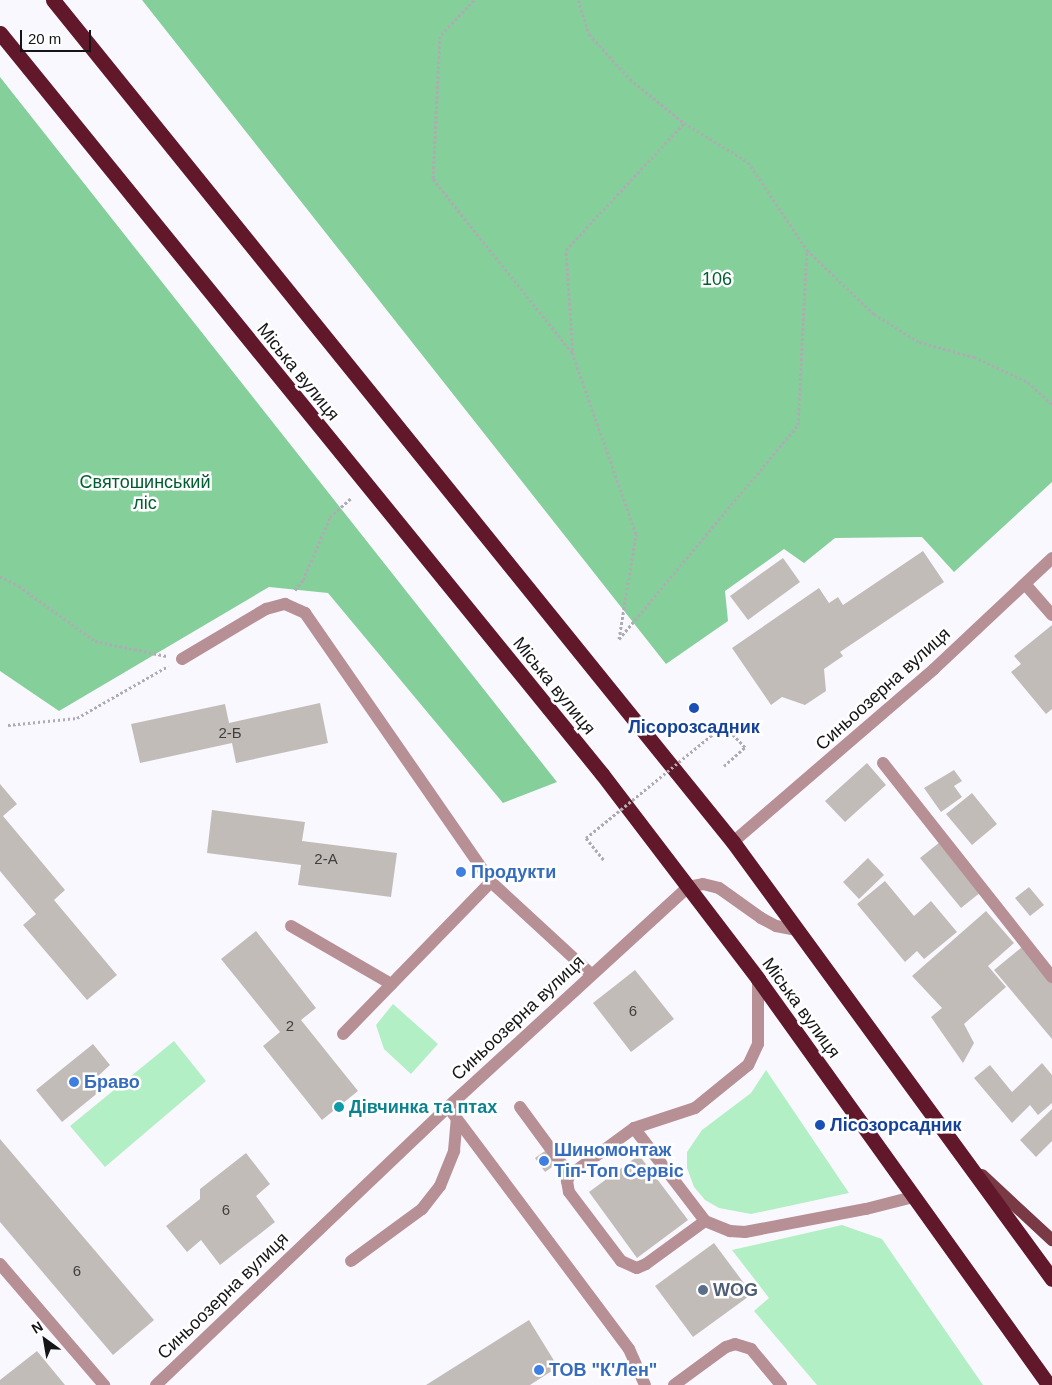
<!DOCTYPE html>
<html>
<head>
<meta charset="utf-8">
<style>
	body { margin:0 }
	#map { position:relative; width:1052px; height:1385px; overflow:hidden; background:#faf8ff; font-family:Arial,sans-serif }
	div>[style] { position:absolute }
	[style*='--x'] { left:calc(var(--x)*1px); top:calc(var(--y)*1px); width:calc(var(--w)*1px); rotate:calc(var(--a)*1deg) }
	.green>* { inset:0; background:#b3efc4 }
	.forest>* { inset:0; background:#85cf9b }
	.building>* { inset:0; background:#c2bcb8 }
	.path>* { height:3px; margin-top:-1.5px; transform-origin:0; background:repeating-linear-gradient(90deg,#aeacb2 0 2.5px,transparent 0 5px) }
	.minor>* { height:12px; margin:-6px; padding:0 6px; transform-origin:6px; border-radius:6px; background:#b79095 }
	.major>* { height:12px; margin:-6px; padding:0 6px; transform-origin:6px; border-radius:6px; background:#793945 }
	.highway>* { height:15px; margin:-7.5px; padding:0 7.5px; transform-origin:7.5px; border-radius:7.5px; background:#60182a }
	.path-bridge>* { height:3px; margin-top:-1.5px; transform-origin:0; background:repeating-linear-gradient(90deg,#aeacb2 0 2.5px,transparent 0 5px) }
	.dots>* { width:14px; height:14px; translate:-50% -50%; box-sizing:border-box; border:2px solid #fff; border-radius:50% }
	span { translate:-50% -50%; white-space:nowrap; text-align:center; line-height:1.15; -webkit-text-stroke:5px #fff; paint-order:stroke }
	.number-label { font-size:15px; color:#403f3f }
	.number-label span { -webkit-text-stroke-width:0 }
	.park-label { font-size:18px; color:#005d2f }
	.street-label { font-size:18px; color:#151517 }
	.transit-label { font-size:18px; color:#164399; font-weight:700 }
	.left { translate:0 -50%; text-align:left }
	.shop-label { font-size:18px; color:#366cbe; font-weight:700 }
	.culture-label { font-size:18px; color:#0d838f; font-weight:700 }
	.service-label { font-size:18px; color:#4e5e75; font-weight:700 }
	.north { position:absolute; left:20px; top:1315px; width:50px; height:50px; -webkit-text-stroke:4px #fff; paint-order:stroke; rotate:328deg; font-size:14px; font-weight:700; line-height:20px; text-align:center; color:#151517 }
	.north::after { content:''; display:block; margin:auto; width:18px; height:22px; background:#151517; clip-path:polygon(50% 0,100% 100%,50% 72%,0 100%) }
	.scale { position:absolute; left:20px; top:30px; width:71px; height:22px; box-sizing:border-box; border:2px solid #151517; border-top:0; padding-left:6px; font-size:15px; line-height:18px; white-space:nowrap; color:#151517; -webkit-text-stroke:4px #fff; paint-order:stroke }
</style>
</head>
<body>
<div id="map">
	<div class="green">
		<i style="clip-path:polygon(393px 1004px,438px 1044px,411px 1074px,384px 1049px,376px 1025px)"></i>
		<i style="clip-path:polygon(174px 1041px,206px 1081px,105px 1167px,70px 1126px)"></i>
		<i style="clip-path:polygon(766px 1070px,849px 1193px,751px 1214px,719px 1208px,705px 1200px,694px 1187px,687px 1168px,687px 1152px,702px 1130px,751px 1093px)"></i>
		<i style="clip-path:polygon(842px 1225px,882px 1239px,983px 1385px,817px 1385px,754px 1311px,769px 1298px,732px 1250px)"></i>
	</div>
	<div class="forest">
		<i style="clip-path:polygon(142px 0,1052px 0,1052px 482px,954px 572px,922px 537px,835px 538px,804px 563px,784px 549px,725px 591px,728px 621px,666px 664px)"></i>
		<i style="clip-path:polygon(0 77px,557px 782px,503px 803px,328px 593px,269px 587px,59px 711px,0 671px)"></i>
	</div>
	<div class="building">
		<i style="clip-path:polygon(923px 551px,944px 582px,840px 652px,843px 656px,824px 669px,826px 691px,805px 705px,782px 697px,771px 705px,732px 648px,819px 588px,829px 603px,838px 597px,843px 605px)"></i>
		<i style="clip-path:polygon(783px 558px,800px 582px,748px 620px,730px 596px)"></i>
		<i style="clip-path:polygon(1052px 625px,1052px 709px,1046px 714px,1011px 672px,1021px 664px,1014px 656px)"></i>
		<i style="clip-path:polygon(320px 703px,328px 743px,236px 763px,232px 743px,140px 763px,131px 724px,225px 704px,229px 723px)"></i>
		<i style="clip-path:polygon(867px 763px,886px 785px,845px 822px,825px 801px)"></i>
		<i style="clip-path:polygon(954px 770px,962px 781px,954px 786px,962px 797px,941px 812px,924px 788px)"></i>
		<i style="clip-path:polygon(0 784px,17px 804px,3px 816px,65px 890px,54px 900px,117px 975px,87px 1000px,23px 925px,36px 914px,0 871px)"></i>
		<i style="clip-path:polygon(972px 793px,997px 824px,972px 845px,946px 814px)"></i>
		<i style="clip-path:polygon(212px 810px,305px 822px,302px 841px,397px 853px,391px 897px,298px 885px,301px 865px,207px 853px)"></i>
		<i style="clip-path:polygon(940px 842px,981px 892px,961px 908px,920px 858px)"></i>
		<i style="clip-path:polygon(868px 858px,884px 875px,859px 899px,843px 882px)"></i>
		<i style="clip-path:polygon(885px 881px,914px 916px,931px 901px,957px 932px,924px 959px,917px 951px,905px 962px,857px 904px)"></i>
		<i style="clip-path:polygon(1029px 887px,1044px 905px,1030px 916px,1015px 898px)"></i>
		<i style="clip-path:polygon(986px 911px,1014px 943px,988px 966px,1006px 987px,964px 1024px,974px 1043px,963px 1063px,931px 1017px,942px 1008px,912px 976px)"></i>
		<i style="clip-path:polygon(256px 931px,316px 1008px,301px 1020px,358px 1091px,322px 1120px,263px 1046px,280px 1032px,221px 959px)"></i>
		<i style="clip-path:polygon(1022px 947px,1052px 982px,1052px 1039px,994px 970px)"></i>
		<i style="clip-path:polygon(635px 970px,674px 1019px,631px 1052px,593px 1003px)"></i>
		<i style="clip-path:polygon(93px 1044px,110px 1065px,97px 1077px,105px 1087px,62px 1122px,36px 1090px)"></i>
		<i style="clip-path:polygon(1042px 1063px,1052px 1075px,1052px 1103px,1038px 1115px,1030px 1105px,1012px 1123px,974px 1078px,990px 1065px,1012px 1092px)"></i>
		<i style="clip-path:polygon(1052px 1109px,1052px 1141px,1036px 1157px,1020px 1140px)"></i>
		<i style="clip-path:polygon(0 1139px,154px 1320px,113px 1355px,0 1222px)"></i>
		<i style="clip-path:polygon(545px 1151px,555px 1165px,545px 1172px,535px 1158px)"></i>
		<i style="clip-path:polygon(246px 1153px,270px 1184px,256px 1196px,275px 1222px,220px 1265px,201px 1240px,187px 1252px,166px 1226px,200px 1199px,200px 1189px)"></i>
		<i style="clip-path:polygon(639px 1155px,688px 1220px,637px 1258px,589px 1192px)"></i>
		<i style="clip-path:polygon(714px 1243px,752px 1294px,693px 1337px,655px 1286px)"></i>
		<i style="clip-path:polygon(529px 1320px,558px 1367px,530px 1385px,426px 1385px)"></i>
		<i style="clip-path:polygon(37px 1351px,65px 1385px,0 1385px,0 1380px)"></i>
	</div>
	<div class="path">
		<i style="--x:474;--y:0;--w:50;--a:133.4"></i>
		<i style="--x:440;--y:36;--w:143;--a:92.8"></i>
		<i style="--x:433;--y:179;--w:224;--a:51.3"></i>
		<i style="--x:578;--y:0;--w:36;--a:72"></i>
		<i style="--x:589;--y:34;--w:61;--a:47.7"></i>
		<i style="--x:630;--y:79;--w:70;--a:39.2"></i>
		<i style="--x:684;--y:123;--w:75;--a:31.4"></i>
		<i style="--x:748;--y:162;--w:106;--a:56.2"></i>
		<i style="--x:807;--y:250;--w:93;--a:43.7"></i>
		<i style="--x:874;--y:314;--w:53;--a:31.9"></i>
		<i style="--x:919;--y:342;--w:57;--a:15.3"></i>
		<i style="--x:974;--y:357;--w:60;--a:24.8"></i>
		<i style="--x:1028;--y:382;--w:33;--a:43"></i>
		<i style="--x:0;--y:576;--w:21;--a:28"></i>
		<i style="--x:19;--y:586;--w:94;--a:35.9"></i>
		<i style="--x:95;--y:641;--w:73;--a:11.9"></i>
		<i style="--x:295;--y:590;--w:13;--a:-51"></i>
		<i style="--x:303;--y:580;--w:69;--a:-66.8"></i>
		<i style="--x:330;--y:517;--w:28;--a:-42"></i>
		<i style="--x:619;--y:639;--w:106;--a:-80.8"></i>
		<i style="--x:636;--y:534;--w:190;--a:-109.4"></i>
		<i style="--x:573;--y:355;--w:105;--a:-93.8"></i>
		<i style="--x:566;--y:250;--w:173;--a:-47.1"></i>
		<i style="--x:619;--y:639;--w:279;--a:-50.1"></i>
		<i style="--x:798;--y:425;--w:175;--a:-87.1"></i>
		<i style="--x:8;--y:725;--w:69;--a:-5.8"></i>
		<i style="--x:77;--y:718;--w:105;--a:-29.7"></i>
		<i style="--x:724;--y:766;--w:28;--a:-42"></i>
		<i style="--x:745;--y:747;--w:30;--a:-134"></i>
		<i style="--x:586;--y:838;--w:28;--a:51"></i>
	</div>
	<div class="minor">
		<i style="--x:1025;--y:584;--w:41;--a:48.9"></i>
		<i style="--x:182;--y:659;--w:98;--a:-30.8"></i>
		<i style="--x:266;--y:609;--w:20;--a:-15"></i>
		<i style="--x:285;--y:604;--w:22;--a:24"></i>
		<i style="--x:305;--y:613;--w:327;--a:55.3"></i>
		<i style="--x:491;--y:882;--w:136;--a:42.6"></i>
		<i style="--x:883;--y:763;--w:273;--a:51.7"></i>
		<i style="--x:733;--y:842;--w:265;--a:-40.7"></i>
		<i style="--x:934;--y:669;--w:162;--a:-43.2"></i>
		<i style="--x:291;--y:926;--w:116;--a:30.1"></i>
		<i style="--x:758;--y:979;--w:65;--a:90"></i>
		<i style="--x:758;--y:1044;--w:23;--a:115"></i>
		<i style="--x:748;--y:1065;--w:68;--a:140.9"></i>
		<i style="--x:695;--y:1108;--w:64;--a:161.8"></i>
		<i style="--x:634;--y:1128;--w:117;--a:52.6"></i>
		<i style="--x:705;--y:1221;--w:27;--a:22"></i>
		<i style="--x:730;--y:1231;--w:15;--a:4"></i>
		<i style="--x:745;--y:1232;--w:123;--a:-10.8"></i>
		<i style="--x:866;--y:1209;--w:49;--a:-14.3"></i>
		<i style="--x:343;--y:1034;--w:212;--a:-45.8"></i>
		<i style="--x:448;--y:1107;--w:302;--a:53.2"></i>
		<i style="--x:629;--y:1349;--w:39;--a:66"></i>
		<i style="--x:520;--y:1107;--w:84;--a:53.7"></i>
		<i style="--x:634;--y:1128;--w:79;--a:143.7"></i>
		<i style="--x:570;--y:1175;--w:7;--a:117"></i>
		<i style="--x:567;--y:1181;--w:11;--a:80"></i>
		<i style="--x:569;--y:1192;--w:86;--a:53"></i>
		<i style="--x:621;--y:1261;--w:17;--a:24"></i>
		<i style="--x:637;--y:1268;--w:10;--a:-24"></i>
		<i style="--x:646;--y:1264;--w:73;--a:-36.1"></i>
		<i style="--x:351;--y:1261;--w:88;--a:-36.2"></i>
		<i style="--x:422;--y:1209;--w:29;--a:-52"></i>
		<i style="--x:440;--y:1186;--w:38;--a:-68"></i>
		<i style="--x:454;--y:1151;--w:32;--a:-85"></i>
		<i style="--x:0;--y:1264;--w:160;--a:49.3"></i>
		<i style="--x:156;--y:1385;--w:403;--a:-43.6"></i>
		<i style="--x:448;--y:1107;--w:326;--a:-42.5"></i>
		<i style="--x:688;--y:887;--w:15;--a:-11"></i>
		<i style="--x:703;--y:884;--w:16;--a:14"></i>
		<i style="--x:719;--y:888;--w:52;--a:35.5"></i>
		<i style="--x:761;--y:918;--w:17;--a:28"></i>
		<i style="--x:776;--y:926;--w:20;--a:11"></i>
		<i style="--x:674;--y:1385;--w:64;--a:-36.2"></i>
		<i style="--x:726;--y:1347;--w:9;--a:-18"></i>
		<i style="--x:735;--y:1344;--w:17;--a:17"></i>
		<i style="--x:751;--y:1349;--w:47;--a:50.2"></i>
	</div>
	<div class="major">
		<i style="--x:982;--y:1175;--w:96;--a:42.9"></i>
	</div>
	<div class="highway">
		<i style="--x:53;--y:0;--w:1082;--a:51.08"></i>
		<i style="--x:733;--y:842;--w:541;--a:53.87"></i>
		<i style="--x:0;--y:33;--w:955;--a:50.91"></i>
		<i style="--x:602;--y:774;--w:258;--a:52.7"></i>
		<i style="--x:758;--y:979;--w:500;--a:54.4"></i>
	</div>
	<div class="path-bridge">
		<i style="--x:586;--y:838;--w:178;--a:-39.3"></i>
	</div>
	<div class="dots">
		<i style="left:694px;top:708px;background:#1a4fb4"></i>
		<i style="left:461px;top:872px;background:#3f7fe0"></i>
		<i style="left:74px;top:1082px;background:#3f7fe0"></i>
		<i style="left:339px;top:1107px;background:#0f9aa8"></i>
		<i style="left:820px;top:1125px;background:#1a4fb4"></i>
		<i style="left:544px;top:1161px;background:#3f7fe0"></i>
		<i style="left:703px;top:1290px;background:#5c6f8a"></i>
		<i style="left:539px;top:1370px;background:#3f7fe0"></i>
	</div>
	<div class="number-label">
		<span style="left:230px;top:733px">2-Б</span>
		<span style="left:326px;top:859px">2-А</span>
		<span style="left:633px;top:1011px">6</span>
		<span style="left:290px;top:1026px">2</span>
		<span style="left:226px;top:1210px">6</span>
		<span style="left:77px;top:1271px">6</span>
	</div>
	<div class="park-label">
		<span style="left:717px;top:279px">106</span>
		<span style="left:145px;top:493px">Святошинський<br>ліс</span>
	</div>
	<div class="street-label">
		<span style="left:298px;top:372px;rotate:51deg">Міська вулиця</span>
		<span style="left:554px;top:686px;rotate:51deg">Міська вулиця</span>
		<span style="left:883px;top:689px;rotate:-42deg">Синьоозерна вулиця</span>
		<span style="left:801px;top:1008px;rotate:54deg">Міська вулиця</span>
		<span style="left:518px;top:1018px;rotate:-43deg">Синьоозерна вулиця</span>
		<span style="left:223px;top:1296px;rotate:-44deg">Синьоозерна вулиця</span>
	</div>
	<div class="transit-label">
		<span style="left:694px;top:727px">Лісорозсадник</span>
		<span class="left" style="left:830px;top:1125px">Лісозорсадник</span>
	</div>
	<div class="shop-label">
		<span class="left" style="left:471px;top:872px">Продукти</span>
		<span class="left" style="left:84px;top:1082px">Браво</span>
		<span class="left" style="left:554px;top:1161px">Шиномонтаж<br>Тіп-Топ Сервіс</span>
		<span class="left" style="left:549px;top:1370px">ТОВ "К'Лен"</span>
	</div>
	<div class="culture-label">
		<span class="left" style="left:349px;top:1107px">Дівчинка та птах</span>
	</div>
	<div class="service-label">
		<span class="left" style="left:713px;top:1290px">WOG</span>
	</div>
	<div class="north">N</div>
	<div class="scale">20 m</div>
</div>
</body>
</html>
